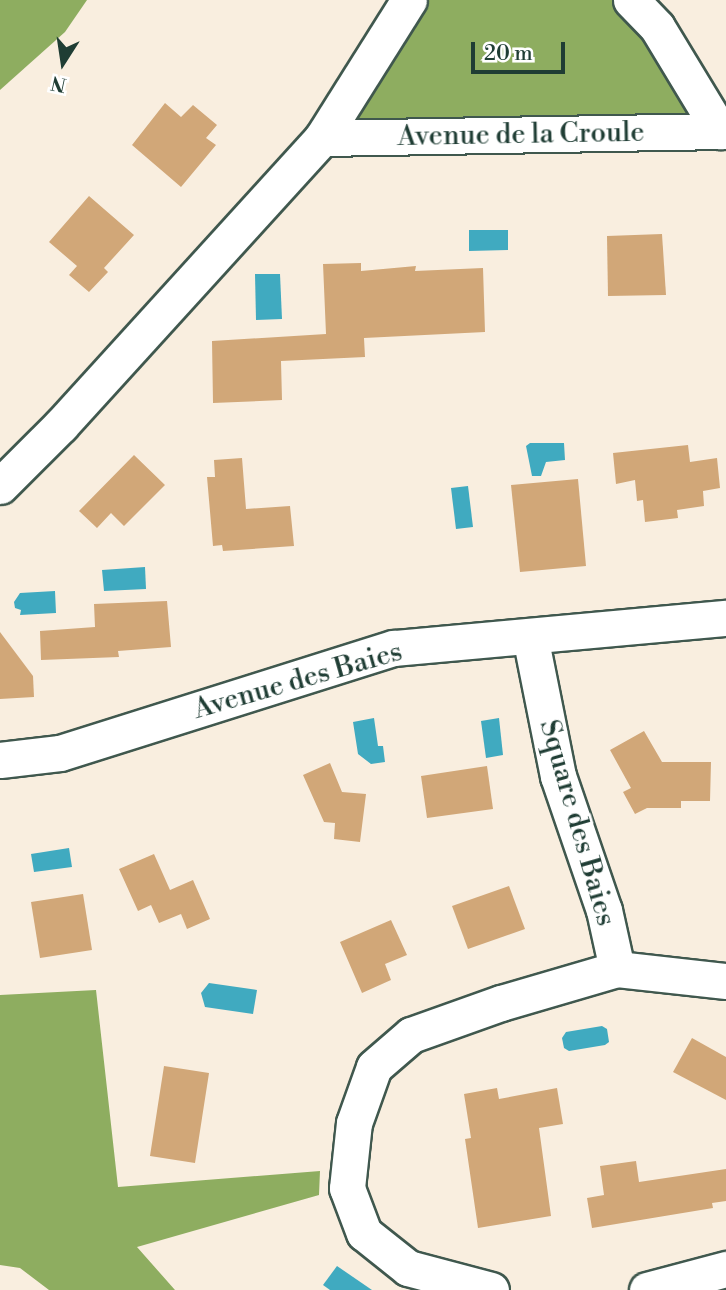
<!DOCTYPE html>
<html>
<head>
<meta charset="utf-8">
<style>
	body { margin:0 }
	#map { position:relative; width:726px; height:1290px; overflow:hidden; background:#f9eedf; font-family:"Libre Bodoni",serif }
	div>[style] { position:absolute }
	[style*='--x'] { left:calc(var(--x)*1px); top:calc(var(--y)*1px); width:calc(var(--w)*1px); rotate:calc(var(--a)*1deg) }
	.forest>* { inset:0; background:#8ead60 }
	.water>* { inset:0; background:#40aac0 }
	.building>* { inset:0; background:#d1a778 }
	.roads { filter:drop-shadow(2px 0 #40584e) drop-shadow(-2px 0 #40584e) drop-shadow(0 2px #40584e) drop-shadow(0 -2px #40584e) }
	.minor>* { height:35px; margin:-17.5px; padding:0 17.5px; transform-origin:17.5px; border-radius:17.5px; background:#fff }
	span { translate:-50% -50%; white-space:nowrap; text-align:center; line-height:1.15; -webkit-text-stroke:5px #fff; paint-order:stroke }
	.street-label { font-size:28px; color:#1f3d34 }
	.north { position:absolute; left:28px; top:28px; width:70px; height:70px; -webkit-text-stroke:5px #fff; paint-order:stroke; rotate:192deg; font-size:19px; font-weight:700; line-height:28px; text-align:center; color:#1f3d34 }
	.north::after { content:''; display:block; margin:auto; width:24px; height:32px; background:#1f3d34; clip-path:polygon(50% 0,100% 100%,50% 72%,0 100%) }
	.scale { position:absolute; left:471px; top:42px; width:94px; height:32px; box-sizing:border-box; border:4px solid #1f3d34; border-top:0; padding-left:9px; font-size:21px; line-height:24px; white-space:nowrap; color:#1f3d34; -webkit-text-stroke:5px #fff; paint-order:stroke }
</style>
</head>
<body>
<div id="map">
	<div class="forest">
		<i style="clip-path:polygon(0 0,87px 0,65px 32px,0 90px)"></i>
		<i style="clip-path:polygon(411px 0,628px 0,715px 129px,324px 136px)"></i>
		<i style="clip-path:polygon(96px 990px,118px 1187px,320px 1171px,319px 1195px,137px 1247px,175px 1290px,49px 1290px,20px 1268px,0 1265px,0 995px)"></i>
	</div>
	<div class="water">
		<i style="clip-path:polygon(469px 230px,508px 230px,508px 250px,469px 251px)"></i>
		<i style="clip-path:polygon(255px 274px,280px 274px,282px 319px,256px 320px)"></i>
		<i style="clip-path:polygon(530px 443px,564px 443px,565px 460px,546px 462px,541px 476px,532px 476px,526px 446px)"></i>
		<i style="clip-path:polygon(468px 486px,473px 527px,456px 529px,451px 488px)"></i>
		<i style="clip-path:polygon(145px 567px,146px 589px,104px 591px,102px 570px)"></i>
		<i style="clip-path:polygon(55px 591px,56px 613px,20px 615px,21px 610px,15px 608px,14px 602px,20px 593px)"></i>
		<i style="clip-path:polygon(374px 718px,378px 746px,383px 746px,385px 762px,371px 764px,358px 754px,353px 722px)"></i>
		<i style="clip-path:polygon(499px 718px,503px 755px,486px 758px,481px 721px)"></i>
		<i style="clip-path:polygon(69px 848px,72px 867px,34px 872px,31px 854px)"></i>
		<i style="clip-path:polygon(209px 983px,257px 990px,253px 1014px,205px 1007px,201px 993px)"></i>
		<i style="clip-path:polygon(602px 1026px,607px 1029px,609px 1042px,605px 1045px,569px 1051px,564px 1048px,562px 1038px,566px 1032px)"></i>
		<i style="clip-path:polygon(337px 1266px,372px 1290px,330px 1290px,323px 1285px)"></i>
	</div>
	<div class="building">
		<i style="clip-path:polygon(165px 103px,181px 117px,193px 105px,217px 125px,206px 138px,216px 145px,181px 187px,132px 145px)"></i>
		<i style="clip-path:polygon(89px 196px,134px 235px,104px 268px,108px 272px,89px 292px,69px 275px,77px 266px,49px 242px)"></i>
		<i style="clip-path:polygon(662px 234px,666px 295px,608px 296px,607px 236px)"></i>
		<i style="clip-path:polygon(361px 263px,361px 271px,416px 266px,415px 271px,483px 268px,485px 332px,364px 338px,365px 357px,281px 361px,282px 400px,213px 403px,212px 341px,326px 334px,323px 264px)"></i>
		<i style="clip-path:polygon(688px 445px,690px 462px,717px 458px,720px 488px,703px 491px,704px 506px,677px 510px,678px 518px,645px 522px,643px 500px,637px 501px,635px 480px,616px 484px,613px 453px)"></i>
		<i style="clip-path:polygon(134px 455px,165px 485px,124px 526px,111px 513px,97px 528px,79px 511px)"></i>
		<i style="clip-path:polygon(242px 458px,246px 509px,290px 506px,294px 546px,223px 551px,222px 545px,213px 546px,207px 477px,215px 477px,214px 460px)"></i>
		<i style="clip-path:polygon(578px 479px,586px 566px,520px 572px,511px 485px)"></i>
		<i style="clip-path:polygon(167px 601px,171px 647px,118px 651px,119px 657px,41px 660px,40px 631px,95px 627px,94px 604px)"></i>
		<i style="clip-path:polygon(0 632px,33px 676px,34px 697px,0 699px)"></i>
		<i style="clip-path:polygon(644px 731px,662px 762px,711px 762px,710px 801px,681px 801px,681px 808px,647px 808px,635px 814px,623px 792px,631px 788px,610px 750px)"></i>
		<i style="clip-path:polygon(330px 763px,342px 792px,366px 794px,360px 842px,334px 839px,335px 823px,324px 822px,303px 775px)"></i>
		<i style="clip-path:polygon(487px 766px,493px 809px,427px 818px,421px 776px)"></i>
		<i style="clip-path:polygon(154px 854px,170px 890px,193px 880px,210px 919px,187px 929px,181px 914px,159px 923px,151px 905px,138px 911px,119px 869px)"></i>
		<i style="clip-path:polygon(509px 886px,525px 929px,468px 949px,452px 906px)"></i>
		<i style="clip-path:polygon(83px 894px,92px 950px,40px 958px,31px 902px)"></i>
		<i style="clip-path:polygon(391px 920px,407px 955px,385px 964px,391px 980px,362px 993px,340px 942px)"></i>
		<i style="clip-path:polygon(692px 1038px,726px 1057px,726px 1100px,673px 1072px)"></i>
		<i style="clip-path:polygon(164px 1066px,209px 1073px,195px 1163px,150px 1156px)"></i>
		<i style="clip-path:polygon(497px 1088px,499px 1099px,557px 1088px,563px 1124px,539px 1128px,551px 1216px,478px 1228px,465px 1139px,471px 1138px,464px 1094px)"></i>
		<i style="clip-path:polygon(636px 1161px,639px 1182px,726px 1169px,726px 1201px,712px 1203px,713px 1208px,592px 1228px,587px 1198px,604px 1195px,600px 1166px)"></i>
	</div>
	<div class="roads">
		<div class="minor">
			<i style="--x:631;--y:0;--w:37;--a:46"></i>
			<i style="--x:657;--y:27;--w:122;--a:58.8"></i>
			<i style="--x:322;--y:138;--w:163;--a:-57.8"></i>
			<i style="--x:0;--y:486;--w:86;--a:-45"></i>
			<i style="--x:61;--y:425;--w:388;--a:-47.7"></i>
			<i style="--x:322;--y:138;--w:404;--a:-1"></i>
			<i style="--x:530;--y:636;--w:143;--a:78.7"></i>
			<i style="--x:558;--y:776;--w:142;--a:71.1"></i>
			<i style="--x:604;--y:910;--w:60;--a:77.6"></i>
			<i style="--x:0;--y:760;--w:60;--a:-6.7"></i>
			<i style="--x:60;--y:753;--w:350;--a:-17.5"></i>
			<i style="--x:394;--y:648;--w:333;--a:-5.2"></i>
			<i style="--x:491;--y:1290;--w:86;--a:-165.2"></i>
			<i style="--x:408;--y:1268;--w:56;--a:-141.5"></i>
			<i style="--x:364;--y:1233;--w:48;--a:-110.7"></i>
			<i style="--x:347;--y:1188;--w:65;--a:-83.9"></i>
			<i style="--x:354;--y:1123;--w:59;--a:-70.3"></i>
			<i style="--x:374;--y:1067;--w:49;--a:-40.9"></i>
			<i style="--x:411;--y:1035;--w:96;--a:-19.6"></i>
			<i style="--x:501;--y:1003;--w:121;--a:-16.3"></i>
			<i style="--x:617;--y:969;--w:110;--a:6.3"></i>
			<i style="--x:647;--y:1290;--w:82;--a:-14.9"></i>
		</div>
	</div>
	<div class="street-label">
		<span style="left:521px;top:135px;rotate:-1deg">Avenue de la Croule</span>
		<span style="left:298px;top:681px;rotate:-16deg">Avenue des Baies</span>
		<span style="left:577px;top:823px;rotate:74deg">Square des Baies</span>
	</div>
	<div class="north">N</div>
	<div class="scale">20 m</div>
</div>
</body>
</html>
